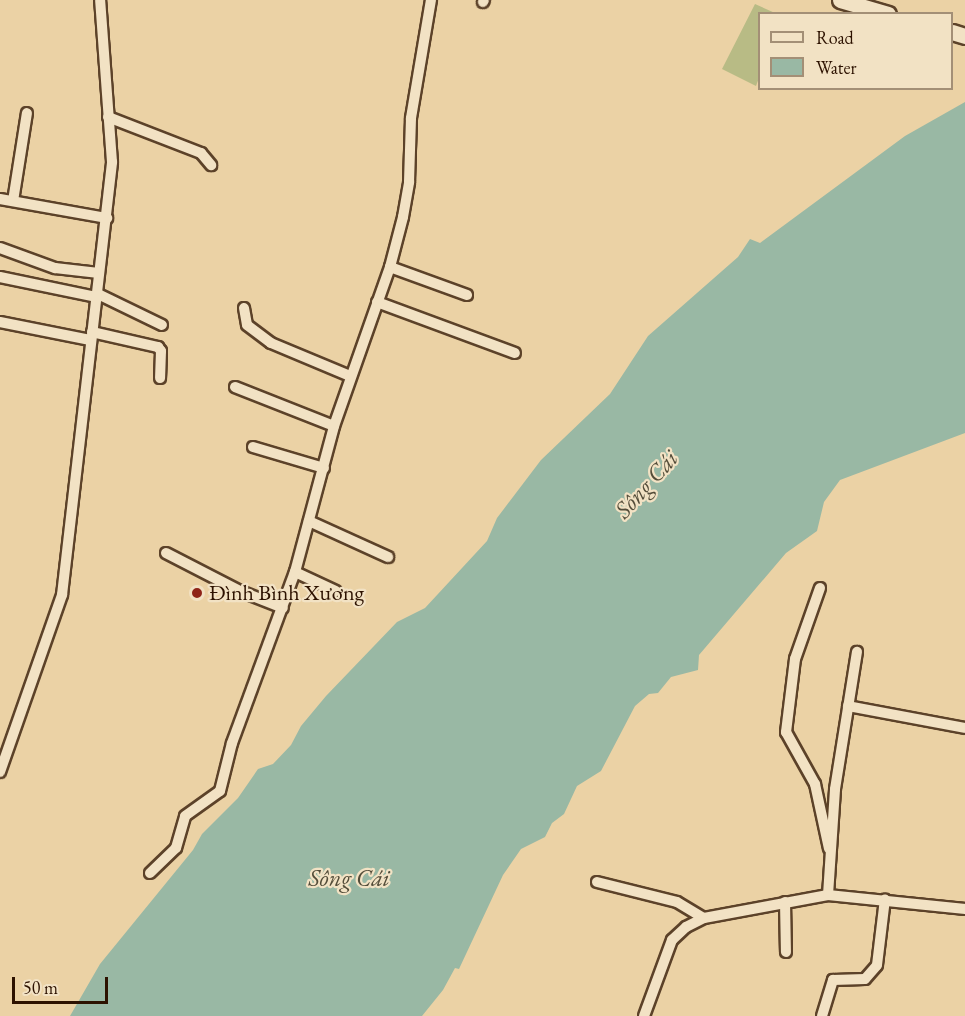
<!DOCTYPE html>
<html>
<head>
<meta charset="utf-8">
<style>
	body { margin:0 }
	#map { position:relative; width:965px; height:1016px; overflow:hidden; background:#ebd2a5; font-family:"EB Garamond",serif }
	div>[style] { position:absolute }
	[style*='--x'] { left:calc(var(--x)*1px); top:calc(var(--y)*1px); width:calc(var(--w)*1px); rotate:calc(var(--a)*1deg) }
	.green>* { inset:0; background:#b8bb85 }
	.water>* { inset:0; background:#99b8a4 }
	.roads { filter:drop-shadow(2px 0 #5c4229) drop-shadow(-2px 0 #5c4229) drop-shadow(0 2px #5c4229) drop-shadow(0 -2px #5c4229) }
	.street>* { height:10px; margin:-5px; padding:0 5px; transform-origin:5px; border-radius:5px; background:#f2e2c4 }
	.secondary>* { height:15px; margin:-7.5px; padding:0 7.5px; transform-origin:7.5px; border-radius:7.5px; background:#f2e2c4 }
	.dots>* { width:16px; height:16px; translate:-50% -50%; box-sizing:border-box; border:3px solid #f2e2c4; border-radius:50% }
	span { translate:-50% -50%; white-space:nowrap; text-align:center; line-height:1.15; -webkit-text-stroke:4.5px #f2e2c4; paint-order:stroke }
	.poi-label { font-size:22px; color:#2d1200 }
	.left { translate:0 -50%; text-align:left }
	.water-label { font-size:24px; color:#534c39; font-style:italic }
	.legend { position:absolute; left:758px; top:12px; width:195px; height:78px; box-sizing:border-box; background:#f2e2c4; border:2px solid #a38f76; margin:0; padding:8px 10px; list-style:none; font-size:18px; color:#2d1200 }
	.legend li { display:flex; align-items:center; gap:12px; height:30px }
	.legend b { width:30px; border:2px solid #a38f76 }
	.scale { position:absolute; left:12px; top:977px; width:96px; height:27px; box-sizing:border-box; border:3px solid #2d1200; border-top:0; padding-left:8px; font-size:18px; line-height:21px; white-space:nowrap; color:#2d1200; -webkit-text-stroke:4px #f2e2c4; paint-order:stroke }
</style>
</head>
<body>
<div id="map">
	<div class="green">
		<i style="clip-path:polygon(755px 4px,775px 13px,760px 14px,759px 78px,756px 86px,722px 69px)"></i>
	</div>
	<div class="water">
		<i style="clip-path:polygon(965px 102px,965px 433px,840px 480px,824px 502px,817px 531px,786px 553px,699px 655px,698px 670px,671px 677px,658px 693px,649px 694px,635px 706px,601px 771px,577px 786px,564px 814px,552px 823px,545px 837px,521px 849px,503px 875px,459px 969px,455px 968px,443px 990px,422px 1016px,70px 1016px,100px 964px,193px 850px,202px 834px,238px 798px,258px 769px,273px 764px,291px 745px,301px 726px,326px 696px,397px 622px,425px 608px,487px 541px,497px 518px,541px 460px,610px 394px,648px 336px,738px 257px,750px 239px,760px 243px,905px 136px)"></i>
	</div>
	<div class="roads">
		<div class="street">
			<i style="--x:483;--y:2;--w:2;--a:-63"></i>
			<i style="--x:108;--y:117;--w:100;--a:21.2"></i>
			<i style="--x:201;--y:153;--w:16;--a:50"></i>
			<i style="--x:0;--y:199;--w:109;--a:10.1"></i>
			<i style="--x:13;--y:201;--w:89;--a:-81"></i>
			<i style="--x:0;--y:248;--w:59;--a:20"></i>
			<i style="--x:55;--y:268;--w:44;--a:6.5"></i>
			<i style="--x:390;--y:267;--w:82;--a:20"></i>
			<i style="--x:0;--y:277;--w:99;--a:11.7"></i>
			<i style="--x:98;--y:294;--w:71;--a:25.8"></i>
			<i style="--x:377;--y:302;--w:147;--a:20.3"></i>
			<i style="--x:244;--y:308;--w:17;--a:80"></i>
			<i style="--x:247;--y:325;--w:30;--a:37"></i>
			<i style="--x:271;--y:343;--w:86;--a:22.7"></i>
			<i style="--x:0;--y:322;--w:92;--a:11.3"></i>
			<i style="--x:92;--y:332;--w:68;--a:12.8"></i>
			<i style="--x:158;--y:347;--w:5;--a:53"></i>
			<i style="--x:161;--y:351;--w:27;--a:92"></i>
			<i style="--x:235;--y:387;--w:106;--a:21.5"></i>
			<i style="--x:253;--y:447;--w:74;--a:16.5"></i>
			<i style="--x:309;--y:521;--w:87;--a:24.5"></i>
			<i style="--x:166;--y:553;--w:83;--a:27.2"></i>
			<i style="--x:240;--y:591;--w:46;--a:21.6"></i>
			<i style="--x:295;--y:572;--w:45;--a:24.9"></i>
			<i style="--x:820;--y:588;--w:75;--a:109.4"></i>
			<i style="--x:795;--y:659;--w:74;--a:97"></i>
			<i style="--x:786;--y:732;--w:60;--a:60.9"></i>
			<i style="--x:815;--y:784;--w:66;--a:77.8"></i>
			<i style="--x:848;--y:706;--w:119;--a:10.6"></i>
			<i style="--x:0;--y:772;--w:188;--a:-70.7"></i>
			<i style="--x:62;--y:595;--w:436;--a:-83.4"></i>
			<i style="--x:112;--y:162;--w:162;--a:-94.2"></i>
			<i style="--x:150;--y:873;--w:36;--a:-44"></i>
			<i style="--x:176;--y:848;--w:33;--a:-74"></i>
			<i style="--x:185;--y:816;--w:43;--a:-35.5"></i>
			<i style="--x:220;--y:791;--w:49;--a:-76"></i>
			<i style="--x:232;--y:743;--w:182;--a:-69.8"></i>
			<i style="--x:295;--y:572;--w:151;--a:-75"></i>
			<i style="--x:334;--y:426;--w:169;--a:-70.6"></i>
			<i style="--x:390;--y:267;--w:52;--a:-75.4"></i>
			<i style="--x:403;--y:217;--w:36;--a:-80"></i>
			<i style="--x:409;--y:182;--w:64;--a:-88.2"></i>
			<i style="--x:411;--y:118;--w:120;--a:-80.4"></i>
			<i style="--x:597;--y:882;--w:82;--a:14"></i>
			<i style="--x:677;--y:902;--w:31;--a:31"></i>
			<i style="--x:828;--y:895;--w:106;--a:-86.2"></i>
			<i style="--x:835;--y:789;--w:139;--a:-80.9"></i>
			<i style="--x:785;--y:902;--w:50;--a:88.9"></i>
			<i style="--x:644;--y:1016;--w:81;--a:-69.8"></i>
			<i style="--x:672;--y:940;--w:19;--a:-43"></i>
			<i style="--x:686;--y:927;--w:20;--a:-27"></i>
			<i style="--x:704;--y:918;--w:126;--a:-10.5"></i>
			<i style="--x:828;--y:895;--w:138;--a:5.8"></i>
			<i style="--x:822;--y:1016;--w:38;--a:-73"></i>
			<i style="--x:833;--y:980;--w:32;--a:-2"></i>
			<i style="--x:865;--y:979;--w:18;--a:-49"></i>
			<i style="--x:877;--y:965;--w:66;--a:-83.1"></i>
		</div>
		<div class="secondary">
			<i style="--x:840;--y:0;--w:50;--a:16.3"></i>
			<i style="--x:952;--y:32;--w:14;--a:17"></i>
		</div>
	</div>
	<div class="dots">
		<i style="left:197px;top:593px;background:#8f2418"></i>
	</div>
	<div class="poi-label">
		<span class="left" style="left:209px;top:593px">Đình Bình Xương</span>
	</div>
	<div class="water-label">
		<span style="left:646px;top:484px;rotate:-48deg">Sông Cái</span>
		<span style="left:349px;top:878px">Sông Cái</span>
	</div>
	<ul class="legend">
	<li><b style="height:8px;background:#f2e2c4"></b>Road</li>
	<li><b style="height:16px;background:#99b8a4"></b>Water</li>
	</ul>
	<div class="scale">50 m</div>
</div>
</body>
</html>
